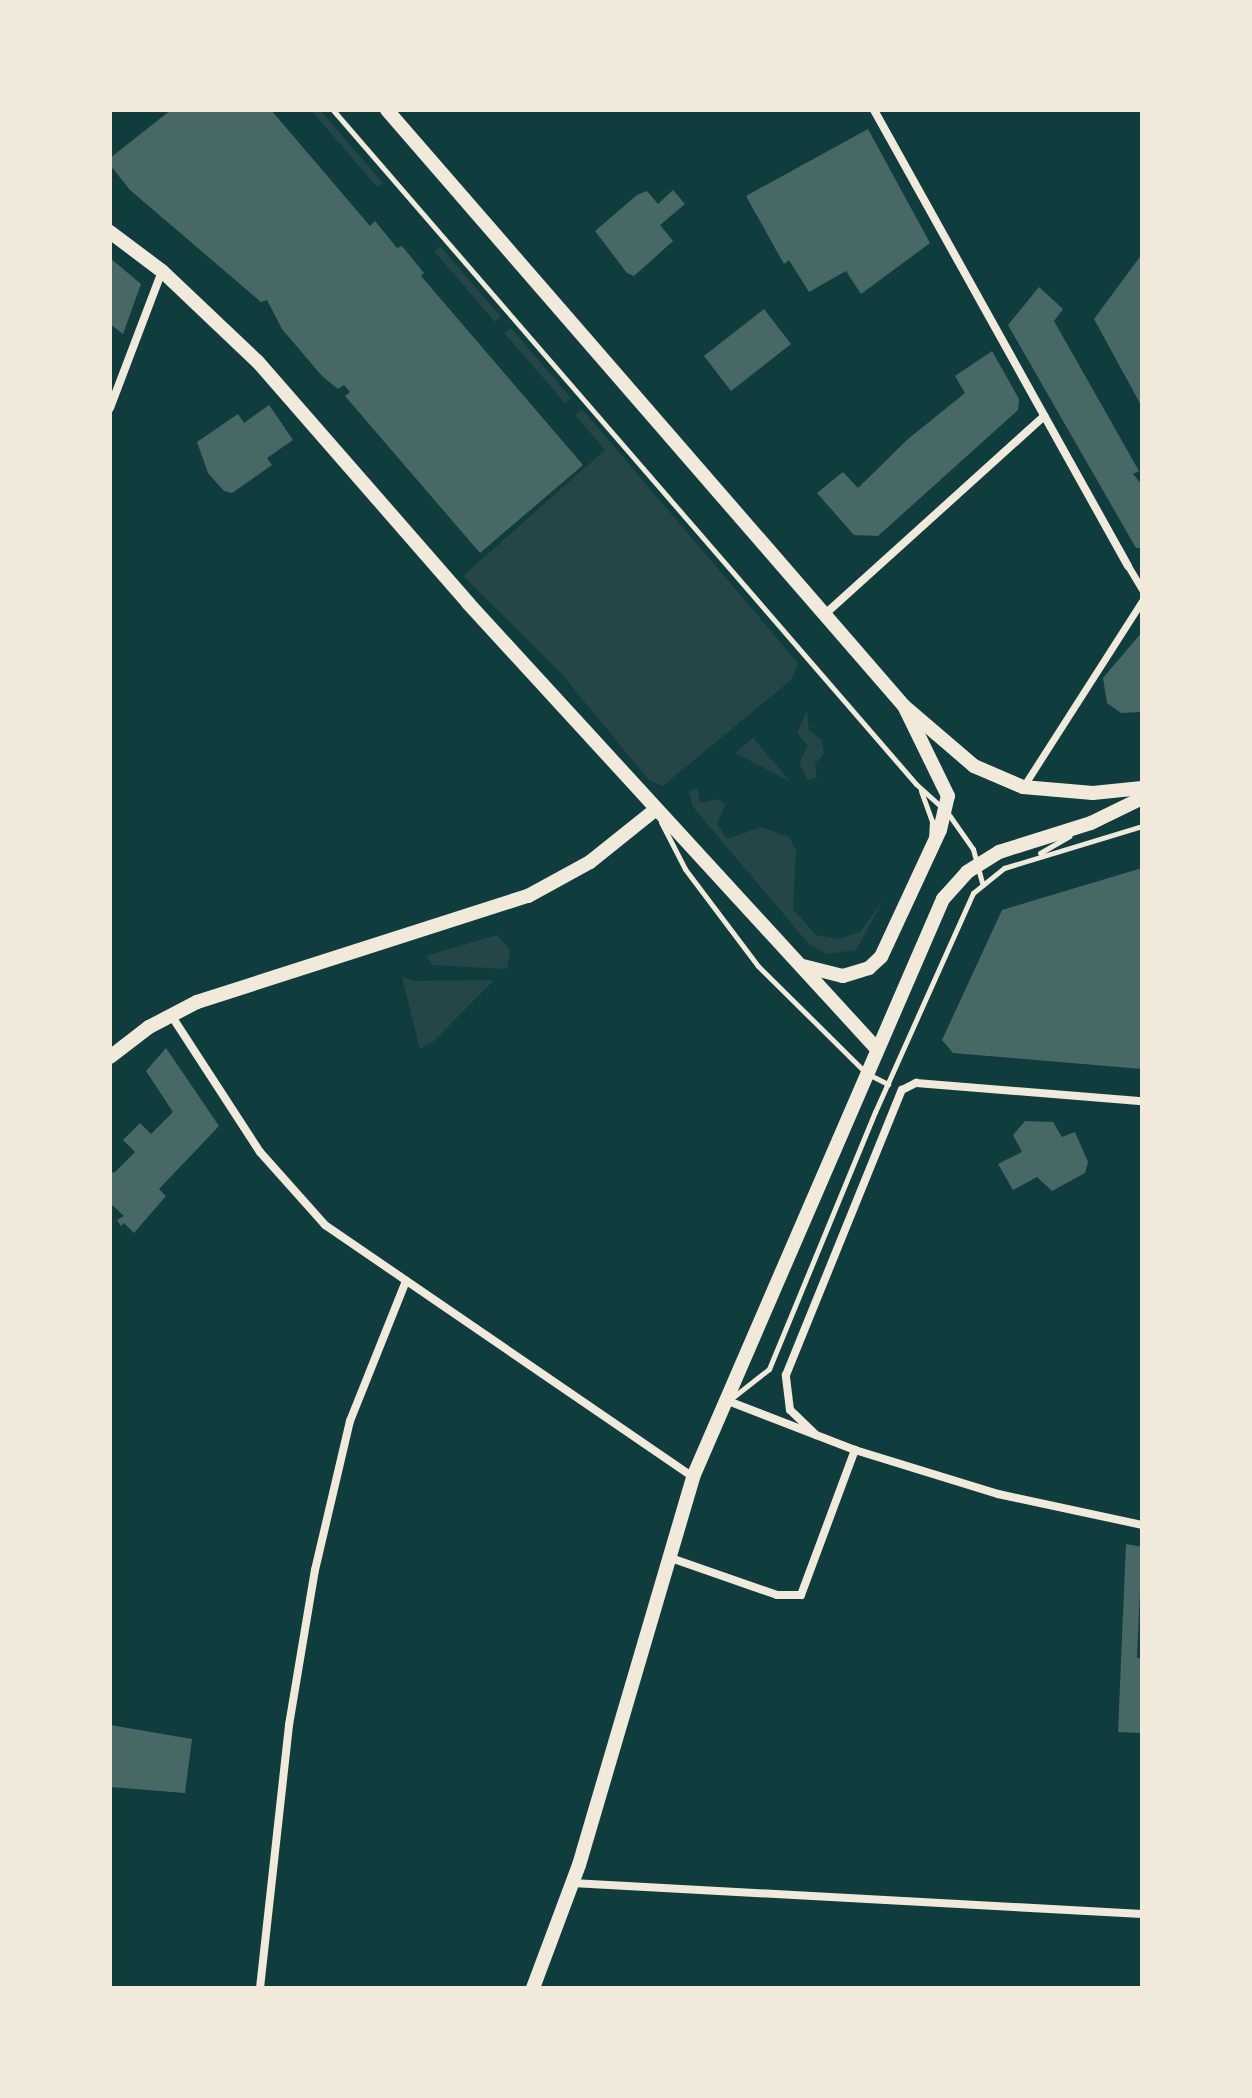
<!DOCTYPE html>
<html>
<head>
<meta charset="utf-8">
<style>
	body { margin:0 }
	#map { position:relative; width:1252px; height:2098px; overflow:hidden; background:#0f3d3e; font-family:"Roboto Condensed",sans-serif }
	div>[style] { position:absolute }
	[style*='--x'] { left:calc(var(--x)*1px); top:calc(var(--y)*1px); width:calc(var(--w)*1px); rotate:calc(var(--a)*1deg) }
	.green>* { inset:0; background:#244646 }
	.building>* { inset:0; background:#486865 }
	.service>* { height:5px; margin:-2.5px; padding:0 2.5px; transform-origin:2.5px; border-radius:2.5px; background:#f1e9da }
	.pedestrian>* { height:7px; margin:-3.5px; padding:0 3.5px; transform-origin:3.5px; border-radius:3.5px; background:#f1e9da }
	.minor>* { height:8px; margin:-4px; padding:0 4px; transform-origin:4px; border-radius:4px; background:#f1e9da }
	.secondary>* { height:14px; margin:-7px; padding:0 7px; transform-origin:7px; border-radius:7px; background:#f1e9da }
	.primary>* { height:14px; margin:-7px; padding:0 7px; transform-origin:7px; border-radius:7px; background:#f1e9da }
	span { translate:-50% -50%; white-space:nowrap; text-align:center; line-height:1.15; -webkit-text-stroke:6px #f1e9da; paint-order:stroke }
	.frame { position:absolute; inset:0; border:112px solid #f1e9da; pointer-events:none }
</style>
</head>
<body>
<div id="map">
	<div class="green">
		<i style="clip-path:polygon(311px 110px,320px 110px,383px 183px,377px 187px)"></i>
		<i style="clip-path:polygon(440px 246px,501px 317px,495px 322px,434px 251px)"></i>
		<i style="clip-path:polygon(511px 328px,571px 398px,565px 403px,504px 333px)"></i>
		<i style="clip-path:polygon(582px 409px,798px 663px,792px 679px,663px 786px,649px 780px,560px 672px,463px 576px,605px 450px,575px 415px)"></i>
		<i style="clip-path:polygon(807px 711px,809px 730px,822px 740px,824px 754px,815px 764px,817px 777px,808px 780px,799px 763px,808px 746px,797px 733px)"></i>
		<i style="clip-path:polygon(753px 738px,791px 782px,735px 753px)"></i>
		<i style="clip-path:polygon(697px 787px,700px 803px,719px 799px,725px 805px,717px 824px,727px 839px,761px 827px,789px 837px,796px 850px,793px 909px,816px 935px,839px 939px,861px 931px,884px 899px,856px 950px,826px 954px,808px 943px,693px 807px,689px 792px)"></i>
		<i style="clip-path:polygon(497px 935px,510px 949px,507px 969px,432px 965px,426px 956px)"></i>
		<i style="clip-path:polygon(402px 977px,415px 981px,494px 980px,434px 1041px,420px 1049px)"></i>
	</div>
	<div class="building">
		<i style="clip-path:polygon(171px 110px,271px 110px,370px 226px,375px 221px,397px 248px,402px 246px,424px 273px,421px 276px,583px 465px,480px 553px,345px 396px,350px 392px,344px 385px,338px 389px,322px 376px,282px 329px,267px 300px,261px 302px,130px 190px,110px 165px,110px 158px)"></i>
		<i style="clip-path:polygon(868px 129px,930px 243px,861px 294px,846px 271px,809px 292px,789px 260px,784px 264px,746px 196px)"></i>
		<i style="clip-path:polygon(673px 190px,685px 204px,660px 225px,673px 241px,634px 276px,627px 273px,595px 231px,637px 195px,647px 191px,658px 204px)"></i>
		<i style="clip-path:polygon(1142px 254px,1142px 407px,1094px 319px)"></i>
		<i style="clip-path:polygon(110px 258px,141px 284px,123px 334px,110px 324px)"></i>
		<i style="clip-path:polygon(1039px 287px,1063px 309px,1054px 321px,1139px 471px,1133px 474px,1142px 485px,1142px 548px,1136px 548px,1008px 325px)"></i>
		<i style="clip-path:polygon(764px 309px,791px 344px,731px 391px,704px 356px)"></i>
		<i style="clip-path:polygon(992px 351px,1019px 399px,1018px 410px,878px 536px,854px 535px,817px 493px,843px 472px,858px 488px,908px 439px,965px 393px,955px 376px)"></i>
		<i style="clip-path:polygon(269px 405px,293px 440px,267px 458px,272px 465px,232px 493px,224px 491px,208px 473px,197px 442px,238px 414px,244px 423px)"></i>
		<i style="clip-path:polygon(1142px 632px,1142px 712px,1121px 713px,1107px 703px,1103px 678px)"></i>
		<i style="clip-path:polygon(1142px 868px,1142px 1069px,953px 1053px,942px 1040px,1002px 910px)"></i>
		<i style="clip-path:polygon(166px 1048px,219px 1126px,159px 1189px,166px 1196px,134px 1233px,124px 1223px,121px 1226px,117px 1220px,124px 1216px,110px 1203px,110px 1171px,114px 1173px,135px 1152px,123px 1140px,140px 1123px,151px 1134px,173px 1112px,146px 1071px)"></i>
		<i style="clip-path:polygon(1025px 1121px,1053px 1122px,1062px 1137px,1075px 1132px,1088px 1162px,1085px 1173px,1052px 1191px,1037px 1177px,1013px 1190px,998px 1164px,1022px 1152px,1013px 1135px)"></i>
		<i style="clip-path:polygon(1126px 1544px,1142px 1547px,1137px 1658px,1142px 1658px,1142px 1733px,1118px 1732px)"></i>
		<i style="clip-path:polygon(110px 1725px,192px 1739px,185px 1793px,110px 1787px)"></i>
	</div>
	<div class="service">
		<i style="--x:333;--y:110;--w:891;--a:49.14"></i>
		<i style="--x:916;--y:784;--w:42;--a:42.1"></i>
		<i style="--x:947;--y:812;--w:45;--a:54.9"></i>
		<i style="--x:973;--y:849;--w:35;--a:75"></i>
		<i style="--x:921;--y:791;--w:32;--a:70"></i>
		<i style="--x:932;--y:821;--w:18;--a:93"></i>
		<i style="--x:661;--y:822;--w:53;--a:62.9"></i>
		<i style="--x:685;--y:869;--w:121;--a:53"></i>
		<i style="--x:758;--y:966;--w:152;--a:44.7"></i>
		<i style="--x:866;--y:1073;--w:25;--a:27"></i>
		<i style="--x:1040;--y:853;--w:34;--a:-30"></i>
		<i style="--x:732;--y:1398;--w:47;--a:-38.1"></i>
		<i style="--x:769;--y:1369;--w:278;--a:-67.6"></i>
		<i style="--x:875;--y:1112;--w:240;--a:-65.9"></i>
		<i style="--x:973;--y:893;--w:40;--a:-39"></i>
		<i style="--x:1004;--y:868;--w:144;--a:-16.9"></i>
	</div>
	<div class="pedestrian">
		<i style="--x:1128;--y:566;--w:27;--a:59"></i>
		<i style="--x:1023;--y:787;--w:221;--a:-57.4"></i>
	</div>
	<div class="minor">
		<i style="--x:874;--y:110;--w:522;--a:60.88"></i>
		<i style="--x:110;--y:408;--w:147;--a:-69.2"></i>
		<i style="--x:824;--y:615;--w:297;--a:-42.1"></i>
		<i style="--x:171;--y:1015;--w:163;--a:57"></i>
		<i style="--x:260;--y:1152;--w:98;--a:48.3"></i>
		<i style="--x:325;--y:1225;--w:446;--a:34.4"></i>
		<i style="--x:728;--y:1401;--w:136;--a:21.1"></i>
		<i style="--x:855;--y:1450;--w:150;--a:17.1"></i>
		<i style="--x:998;--y:1494;--w:147;--a:12.1"></i>
		<i style="--x:816;--y:1435;--w:36;--a:-136"></i>
		<i style="--x:790;--y:1410;--w:35;--a:-97"></i>
		<i style="--x:786;--y:1375;--w:308;--a:-67.9"></i>
		<i style="--x:902;--y:1090;--w:16;--a:-27"></i>
		<i style="--x:916;--y:1083;--w:227;--a:4.6"></i>
		<i style="--x:668;--y:1557;--w:115;--a:19.2"></i>
		<i style="--x:777;--y:1595;--w:24;--a:0"></i>
		<i style="--x:801;--y:1595;--w:155;--a:-69.6"></i>
		<i style="--x:572;--y:1883;--w:571;--a:3.11"></i>
		<i style="--x:260;--y:1988;--w:265;--a:-83.7"></i>
		<i style="--x:289;--y:1725;--w:157;--a:-80.5"></i>
		<i style="--x:315;--y:1570;--w:153;--a:-76.8"></i>
		<i style="--x:350;--y:1421;--w:151;--a:-68.2"></i>
	</div>
	<div class="secondary">
		<i style="--x:110;--y:232;--w:65;--a:36.9"></i>
		<i style="--x:162;--y:271;--w:132;--a:43.5"></i>
		<i style="--x:258;--y:362;--w:320;--a:48.9"></i>
		<i style="--x:468;--y:603;--w:604;--a:47.48"></i>
		<i style="--x:803;--y:966;--w:41;--a:14"></i>
		<i style="--x:843;--y:976;--w:27;--a:-17"></i>
		<i style="--x:869;--y:968;--w:16;--a:-43"></i>
		<i style="--x:881;--y:957;--w:140;--a:-65.1"></i>
		<i style="--x:940;--y:830;--w:35;--a:-77"></i>
		<i style="--x:948;--y:796;--w:98;--a:-116"></i>
		<i style="--x:110;--y:1057;--w:49;--a:-37.6"></i>
		<i style="--x:149;--y:1027;--w:54;--a:-27.5"></i>
		<i style="--x:197;--y:1002;--w:348;--a:-17.8"></i>
		<i style="--x:528;--y:896;--w:71;--a:-28.7"></i>
		<i style="--x:590;--y:862;--w:83;--a:-38.7"></i>
		<i style="--x:533;--y:1988;--w:131;--a:-69.5"></i>
		<i style="--x:579;--y:1865;--w:404;--a:-73.6"></i>
		<i style="--x:693;--y:1477;--w:630;--a:-66.61"></i>
		<i style="--x:943;--y:899;--w:36;--a:-48"></i>
		<i style="--x:967;--y:872;--w:38;--a:-32"></i>
		<i style="--x:999;--y:852;--w:96;--a:-17.5"></i>
		<i style="--x:1091;--y:823;--w:57;--a:-26.1"></i>
	</div>
	<div class="primary">
		<i style="--x:387;--y:110;--w:789;--a:49.06"></i>
		<i style="--x:904;--y:706;--w:92;--a:40.6"></i>
		<i style="--x:974;--y:766;--w:53;--a:23.2"></i>
		<i style="--x:1023;--y:787;--w:70;--a:4.9"></i>
		<i style="--x:1093;--y:793;--w:49;--a:-5.8"></i>
	</div>
	<div class="frame"></div>
</div>
</body>
</html>
